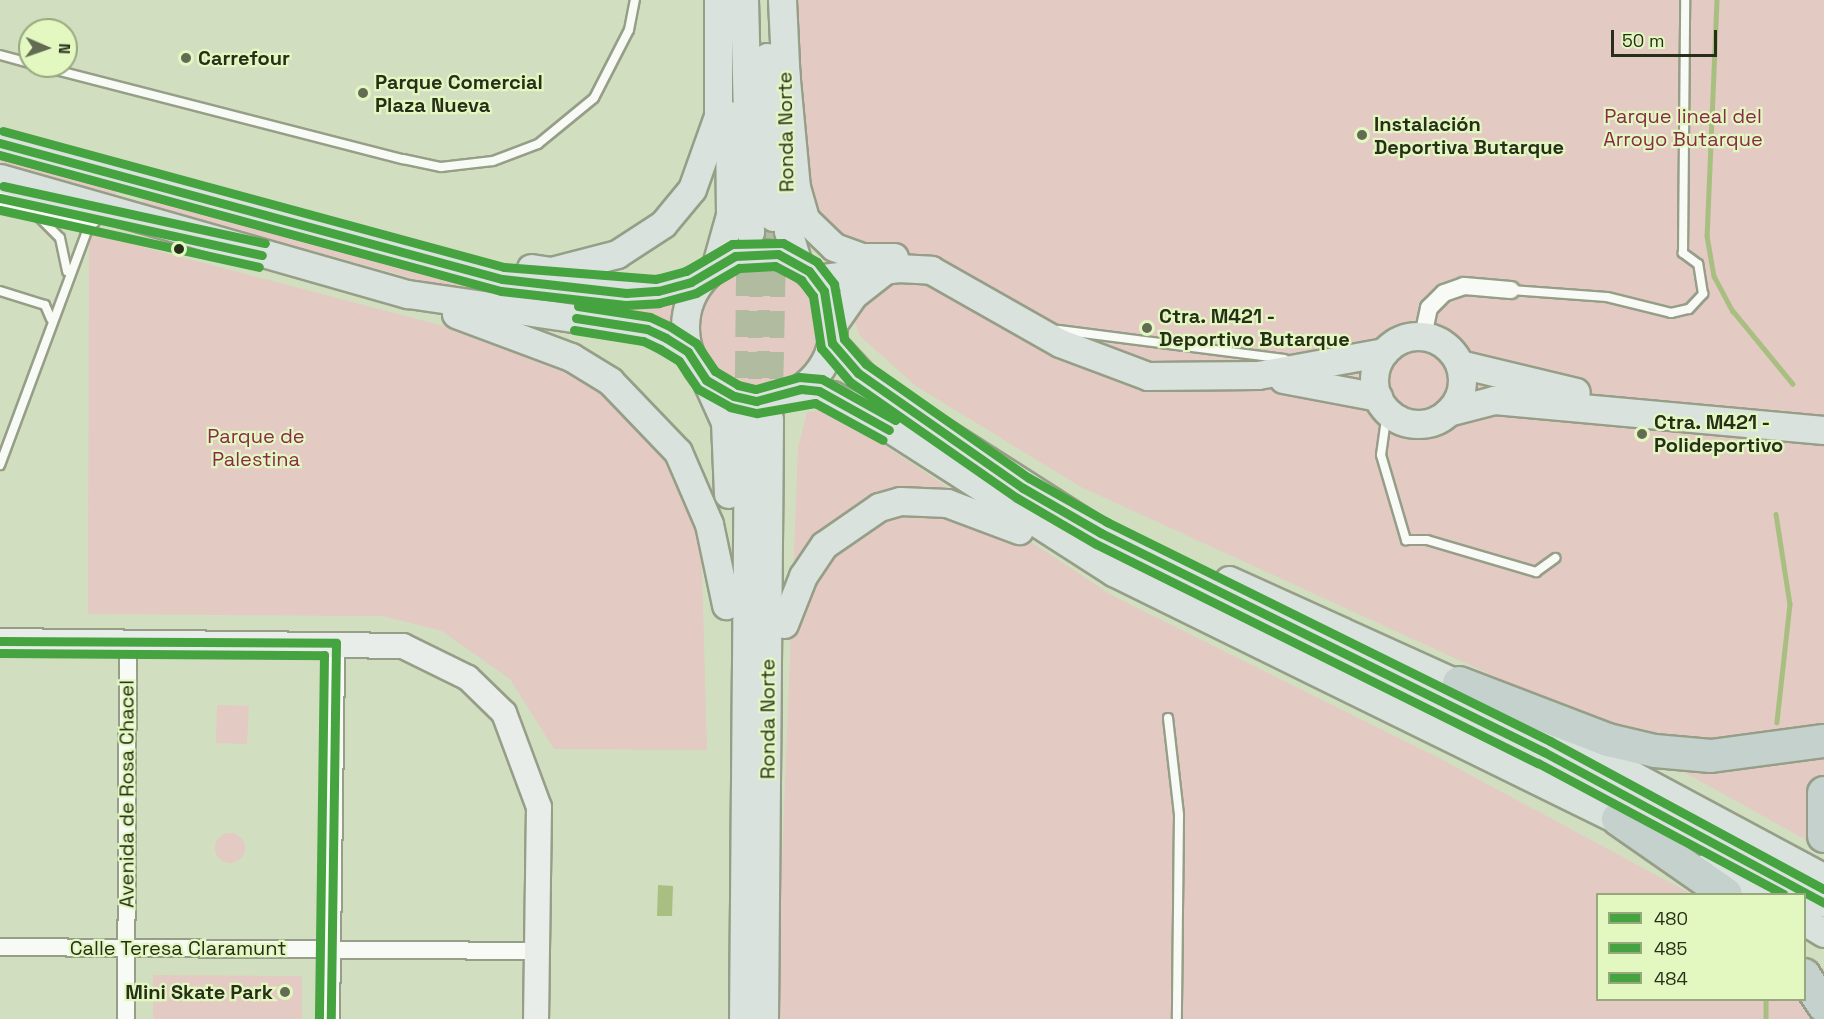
<!DOCTYPE html>
<html>
<head>
<meta charset="utf-8">
<style>
	body { margin:0 }
	#map { position:relative; width:1824px; height:1019px; overflow:hidden; background:#d2dec0; font-family:"Space Grotesk",sans-serif }
	div>[style] { position:absolute }
	[style*='--x'] { left:calc(var(--x)*1px); top:calc(var(--y)*1px); width:calc(var(--w)*1px); rotate:calc(var(--a)*1deg) }
	.green>* { inset:0; background:#e3cac3 }
	.round { border-radius:50% }
	.water>* { inset:0; background:#a9bf82 }
	.stream>* { height:4.5px; margin:-2.25px; padding:0 2.25px; transform-origin:2.25px; border-radius:2.25px; background:#a9bf82 }
	.primary-tunnel>* { height:27px; margin-top:-13.5px; transform-origin:0; background:repeating-linear-gradient(90deg,#b0bb9f 0 27px,transparent 0 41px) }
	.roads { filter:drop-shadow(2px 0 #969e87) drop-shadow(-2px 0 #969e87) drop-shadow(0 2px #969e87) drop-shadow(0 -2px #969e87) }
	.lane>* { height:8px; margin:-4px; padding:0 4px; transform-origin:4px; border-radius:4px; background:#f8faf6 }
	.street>* { height:16px; margin:-8px; padding:0 8px; transform-origin:8px; border-radius:8px; background:#f8faf6 }
	.secondary>* { height:24px; margin:-12px; padding:0 12px; transform-origin:12px; border-radius:12px; background:#e9ede9 }
	.primary>* { height:27px; margin:-13.5px; padding:0 13.5px; transform-origin:13.5px; border-radius:13.5px; background:#d9e2dc }
	.primary>.ring { margin:-13.5px; padding:0; box-sizing:content-box; background:none; border:27px solid #d9e2dc; border-radius:50% }
	.highway>* { height:32px; margin:-16px; padding:0 16px; transform-origin:16px; border-radius:16px; background:#c4d1cc }
	.bus-1>* { height:9px; margin:-4.5px; padding:0 4.5px; transform-origin:4.5px; border-radius:4.5px; background:#45a340 }
	.bus-2>* { height:9px; margin:-4.5px; padding:0 4.5px; transform-origin:4.5px; border-radius:4.5px; background:#45a340 }
	.bus-3>* { height:9px; margin:-4.5px; padding:0 4.5px; transform-origin:4.5px; border-radius:4.5px; background:#45a340 }
	.dots>* { width:16px; height:16px; translate:-50% -50%; box-sizing:border-box; border:3px solid #e3f8c0; border-radius:50% }
	span { translate:-50% -50%; white-space:nowrap; text-align:center; line-height:1.15; -webkit-text-stroke:4.5px #e3f8c0; paint-order:stroke }
	.poi-label { font-size:20px; color:#272f19; font-weight:700 }
	.left { translate:0 -50%; text-align:left }
	.right { translate:-100% -50%; text-align:right }
	.park-label { font-size:20px; color:#8a2949 }
	.street-label { font-size:20px; color:#272f19 }
	.legend { position:absolute; left:1596px; top:893px; width:210px; height:108px; box-sizing:border-box; background:#e3f8c0; border:2px solid #98a87d; margin:0; padding:8px 10px; list-style:none; font-size:18px; color:#272f19 }
	.legend li { display:flex; align-items:center; gap:12px; height:30px }
	.legend b { width:30px; border:2px solid #98a87d }
	.north { position:absolute; left:18px; top:18px; width:60px; height:60px; box-sizing:border-box; background:#e3f8c0; border:2px solid #98a87d; border-radius:50%; rotate:92deg; font-size:16px; font-weight:700; line-height:24px; text-align:center; color:#272f19 }
	.north::after { content:''; display:block; margin:auto; width:21px; height:27px; background:#636c53; clip-path:polygon(50% 0,100% 100%,50% 72%,0 100%) }
	.scale { position:absolute; left:1611px; top:30px; width:106px; height:27px; box-sizing:border-box; border:3px solid #272f19; border-top:0; padding-left:8px; font-size:18px; line-height:21px; white-space:nowrap; color:#272f19; -webkit-text-stroke:4px #e3f8c0; paint-order:stroke }
</style>
</head>
<body>
<div id="map">
	<div class="green">
		<i style="clip-path:polygon(794px 0,1824px 0,1824px 850px,1592px 721px,1081px 487px,916px 386px,860px 336px,810px 202px)"></i>
		<i style="clip-path:polygon(0 154px,117px 187px,115px 196px,0 165px)"></i>
		<i style="clip-path:polygon(145px 195px,645px 303px,672px 303px,670px 325px,430px 283px,142px 204px)"></i>
		<i style="clip-path:polygon(89px 233px,539px 351px,625px 405px,700px 501px,707px 750px,554px 749px,510px 679px,442px 631px,382px 616px,88px 614px)"></i>
		<i class="round" style="left:698px;top:267px;width:120px;height:120px"></i>
		<i style="clip-path:polygon(829px 409px,1113px 596px,1439px 758px,1691px 894px,1598px 894px,1598px 1000px,1804px 1000px,1805px 958px,1824px 969px,1824px 1019px,776px 1019px,798px 448px,807px 412px)"></i>
		<i style="clip-path:polygon(217px 705px,249px 706px,247px 744px,216px 743px)"></i>
		<i class="round" style="left:215px;top:833px;width:30px;height:30px"></i>
		<i style="clip-path:polygon(153px 975px,302px 976px,302px 1019px,153px 1019px)"></i>
	</div>
	<div class="water">
		<i style="clip-path:polygon(658px 885px,673px 886px,672px 916px,657px 916px)"></i>
	</div>
	<div class="stream">
		<i style="--x:1717;--y:0;--w:236;--a:92.4"></i>
		<i style="--x:1707;--y:236;--w:41;--a:80.1"></i>
		<i style="--x:1714;--y:276;--w:40;--a:62"></i>
		<i style="--x:1733;--y:311;--w:94;--a:50.6"></i>
		<i style="--x:1776;--y:514;--w:91;--a:81.2"></i>
		<i style="--x:1790;--y:604;--w:119;--a:96.3"></i>
		<i style="--x:1766;--y:1000;--w:19;--a:90"></i>
	</div>
	<div class="primary-tunnel">
		<i style="--x:748;--y:419;--w:187;--a:-89.4"></i>
		<i style="--x:769;--y:419;--w:189;--a:-88.8"></i>
	</div>
	<div class="roads">
		<div class="lane">
			<i style="--x:0;--y:55;--w:31;--a:15"></i>
			<i style="--x:40;--y:66;--w:375;--a:14.4"></i>
			<i style="--x:403;--y:159;--w:39;--a:12"></i>
			<i style="--x:441;--y:167;--w:52;--a:-6.6"></i>
			<i style="--x:493;--y:161;--w:48;--a:-20.7"></i>
			<i style="--x:538;--y:144;--w:72;--a:-39.4"></i>
			<i style="--x:594;--y:98;--w:76;--a:-62.8"></i>
			<i style="--x:629;--y:30;--w:31;--a:-79"></i>
			<i style="--x:30;--y:208;--w:42;--a:45"></i>
			<i style="--x:60;--y:238;--w:34;--a:78"></i>
			<i style="--x:1511;--y:290;--w:96;--a:4.2"></i>
			<i style="--x:1607;--y:297;--w:66;--a:14"></i>
			<i style="--x:1671;--y:313;--w:18;--a:-13"></i>
			<i style="--x:1689;--y:309;--w:21;--a:-47"></i>
			<i style="--x:1703;--y:294;--w:30;--a:-99"></i>
			<i style="--x:1698;--y:264;--w:19;--a:-144"></i>
			<i style="--x:1683;--y:253;--w:253;--a:-89.5"></i>
			<i style="--x:0;--y:291;--w:47;--a:17.3"></i>
			<i style="--x:45;--y:305;--w:15;--a:67"></i>
			<i style="--x:1059;--y:330;--w:227;--a:7.3"></i>
			<i style="--x:1387;--y:412;--w:43;--a:97.9"></i>
			<i style="--x:1381;--y:455;--w:89;--a:73.6"></i>
			<i style="--x:1406;--y:540;--w:21;--a:0"></i>
			<i style="--x:1427;--y:540;--w:114;--a:16.4"></i>
			<i style="--x:1536;--y:572;--w:24;--a:-36"></i>
			<i style="--x:0;--y:465;--w:261;--a:-69.6"></i>
			<i style="--x:1168;--y:718;--w:98;--a:83.5"></i>
			<i style="--x:1179;--y:815;--w:204;--a:90.6"></i>
		</div>
		<div class="street">
			<i style="--x:0;--y:198;--w:94;--a:13.6"></i>
			<i style="--x:1423;--y:336;--w:29;--a:-78"></i>
			<i style="--x:1429;--y:308;--w:21;--a:-45"></i>
			<i style="--x:1444;--y:293;--w:21;--a:-19"></i>
			<i style="--x:1464;--y:286;--w:47;--a:4.9"></i>
			<i style="--x:0;--y:947;--w:537;--a:0.43"></i>
			<i style="--x:126;--y:1019;--w:377;--a:-89.7"></i>
			<i style="--x:331;--y:1019;--w:376;--a:-89.2"></i>
		</div>
		<div class="secondary">
			<i style="--x:0;--y:641;--w:403;--a:0.7"></i>
			<i style="--x:403;--y:646;--w:72;--a:26.2"></i>
			<i style="--x:468;--y:678;--w:50;--a:44.2"></i>
			<i style="--x:504;--y:713;--w:100;--a:69.6"></i>
			<i style="--x:539;--y:807;--w:212;--a:90.8"></i>
		</div>
		<div class="primary">
			<i style="--x:744;--y:0;--w:232;--a:88.5"></i>
			<i style="--x:782;--y:0;--w:86;--a:87.3"></i>
			<i style="--x:767;--y:57;--w:160;--a:87.9"></i>
			<i style="--x:785;--y:69;--w:119;--a:84.7"></i>
			<i style="--x:796;--y:187;--w:33;--a:74"></i>
			<i style="--x:805;--y:219;--w:40;--a:44"></i>
			<i style="--x:834;--y:247;--w:30;--a:20"></i>
			<i style="--x:862;--y:257;--w:32;--a:0"></i>
			<i style="--x:0;--y:143;--w:520;--a:15.16"></i>
			<i style="--x:502;--y:279;--w:125;--a:6.4"></i>
			<i style="--x:626;--y:293;--w:51;--a:-5.6"></i>
			<i style="--x:677;--y:288;--w:32;--a:-26"></i>
			<i style="--x:0;--y:178;--w:424;--a:15.9"></i>
			<i style="--x:408;--y:294;--w:242;--a:8.3"></i>
			<i style="--x:647;--y:329;--w:47;--a:29.3"></i>
			<i style="--x:787;--y:191;--w:40;--a:88.6"></i>
			<i style="--x:788;--y:231;--w:34;--a:73"></i>
			<i class="ring" style="left:685px;top:253px;width:121px;height:121px"></i>
			<i style="--x:716;--y:265;--w:52;--a:-74.4"></i>
			<i style="--x:730;--y:215;--w:100;--a:-90.6"></i>
			<i style="--x:531;--y:268;--w:20;--a:9"></i>
			<i style="--x:551;--y:271;--w:68;--a:-14.4"></i>
			<i style="--x:617;--y:254;--w:55;--a:-33.1"></i>
			<i style="--x:663;--y:224;--w:45;--a:-50.4"></i>
			<i style="--x:692;--y:189;--w:77;--a:-70.4"></i>
			<i style="--x:718;--y:116;--w:116;--a:-90"></i>
			<i style="--x:816;--y:279;--w:83;--a:-7.6"></i>
			<i style="--x:898;--y:268;--w:33;--a:3"></i>
			<i style="--x:931;--y:270;--w:148;--a:29.5"></i>
			<i style="--x:1060;--y:343;--w:94;--a:20.6"></i>
			<i style="--x:1148;--y:376;--w:110;--a:-0.5"></i>
			<i style="--x:1258;--y:375;--w:128;--a:-10.3"></i>
			<i style="--x:456;--y:314;--w:123;--a:20.5"></i>
			<i style="--x:571;--y:357;--w:46;--a:31.6"></i>
			<i style="--x:610;--y:381;--w:98;--a:46.2"></i>
			<i style="--x:678;--y:452;--w:78;--a:66.7"></i>
			<i style="--x:709;--y:524;--w:83;--a:78.1"></i>
			<i style="--x:833;--y:324;--w:35;--a:-55"></i>
			<i style="--x:853;--y:295;--w:36;--a:-38"></i>
			<i class="ring" style="left:1374px;top:336px;width:61px;height:61px"></i>
			<i style="--x:832;--y:343;--w:62;--a:47"></i>
			<i style="--x:874;--y:388;--w:269;--a:32.6"></i>
			<i style="--x:1101;--y:533;--w:494;--a:26.3"></i>
			<i style="--x:1544;--y:752;--w:318;--a:28.3"></i>
			<i style="--x:1460;--y:364;--w:119;--a:13.6"></i>
			<i style="--x:1283;--y:379;--w:97;--a:10.7"></i>
			<i style="--x:706;--y:380;--w:46;--a:65.7"></i>
			<i style="--x:725;--y:422;--w:72;--a:87.6"></i>
			<i style="--x:801;--y:389;--w:32;--a:11"></i>
			<i style="--x:832;--y:395;--w:33;--a:27"></i>
			<i style="--x:861;--y:410;--w:300;--a:32.7"></i>
			<i style="--x:1113;--y:572;--w:583;--a:26.17"></i>
			<i style="--x:1448;--y:412;--w:48;--a:-14.6"></i>
			<i style="--x:1494;--y:400;--w:331;--a:5.2"></i>
			<i style="--x:1229;--y:580;--w:273;--a:24.4"></i>
			<i style="--x:784;--y:624;--w:52;--a:-68.4"></i>
			<i style="--x:803;--y:576;--w:37;--a:-56"></i>
			<i style="--x:824;--y:545;--w:67;--a:-34.6"></i>
			<i style="--x:879;--y:507;--w:22;--a:-16"></i>
			<i style="--x:900;--y:501;--w:47;--a:2.4"></i>
			<i style="--x:947;--y:503;--w:77;--a:20.6"></i>
			<i style="--x:1541;--y:726;--w:321;--a:28.2"></i>
			<i style="--x:1707;--y:867;--w:57;--a:28.4"></i>
			<i style="--x:1804;--y:921;--w:23;--a:31"></i>
			<i style="--x:743;--y:1019;--w:600;--a:-89.52"></i>
			<i style="--x:764;--y:1019;--w:600;--a:-89.52"></i>
		</div>
		<div class="highway">
			<i style="--x:1459;--y:683;--w:160;--a:20.9"></i>
			<i style="--x:1608;--y:740;--w:48;--a:13.2"></i>
			<i style="--x:1655;--y:751;--w:56;--a:5.1"></i>
			<i style="--x:1711;--y:756;--w:114;--a:-7.6"></i>
			<i style="--x:1824;--y:793;--w:43;--a:90"></i>
			<i style="--x:1618;--y:819;--w:131;--a:34.8"></i>
			<i style="--x:1804;--y:975;--w:37;--a:57"></i>
		</div>
	</div>
	<div class="bus-1">
		<i style="--x:0;--y:143;--w:520;--a:15.16"></i>
		<i style="--x:502;--y:279;--w:125;--a:6.4"></i>
		<i style="--x:626;--y:293;--w:32;--a:-4"></i>
		<i style="--x:658;--y:291;--w:34;--a:-15"></i>
		<i style="--x:691;--y:282;--w:51;--a:-30.6"></i>
		<i style="--x:735;--y:256;--w:43;--a:-2.7"></i>
		<i style="--x:778;--y:254;--w:35;--a:29"></i>
		<i style="--x:809;--y:271;--w:25;--a:53"></i>
		<i style="--x:824;--y:291;--w:53;--a:81.3"></i>
		<i style="--x:832;--y:343;--w:40;--a:49"></i>
		<i style="--x:858;--y:373;--w:201;--a:34.9"></i>
		<i style="--x:1023;--y:488;--w:90;--a:30"></i>
		<i style="--x:1101;--y:533;--w:494;--a:26.3"></i>
		<i style="--x:1544;--y:752;--w:318;--a:28.3"></i>
		<i style="--x:0;--y:198;--w:268;--a:12.3"></i>
		<i style="--x:576;--y:318;--w:72;--a:8.8"></i>
		<i style="--x:647;--y:329;--w:21;--a:25"></i>
		<i style="--x:666;--y:338;--w:26;--a:32"></i>
		<i style="--x:688;--y:352;--w:33;--a:57"></i>
		<i style="--x:706;--y:380;--w:32;--a:30"></i>
		<i style="--x:734;--y:396;--w:23;--a:13"></i>
		<i style="--x:756;--y:401;--w:47;--a:-14.9"></i>
		<i style="--x:801;--y:389;--w:18;--a:6"></i>
		<i style="--x:819;--y:391;--w:80;--a:29.1"></i>
		<i style="--x:0;--y:641;--w:336;--a:0.3"></i>
		<i style="--x:336;--y:643;--w:376;--a:90.8"></i>
	</div>
	<div class="bus-2">
		<i style="--x:0;--y:155;--w:519;--a:15.19"></i>
		<i style="--x:501;--y:291;--w:125;--a:6.4"></i>
		<i style="--x:625;--y:305;--w:34;--a:-3"></i>
		<i style="--x:659;--y:303;--w:38;--a:-15"></i>
		<i style="--x:696;--y:293;--w:50;--a:-30.2"></i>
		<i style="--x:739;--y:268;--w:36;--a:-3"></i>
		<i style="--x:775;--y:266;--w:30;--a:28"></i>
		<i style="--x:801;--y:280;--w:20;--a:53"></i>
		<i style="--x:813;--y:296;--w:53;--a:81.3"></i>
		<i style="--x:821;--y:348;--w:45;--a:49.5"></i>
		<i style="--x:850;--y:382;--w:203;--a:34.8"></i>
		<i style="--x:1017;--y:498;--w:91;--a:30.2"></i>
		<i style="--x:1096;--y:544;--w:493;--a:26.4"></i>
		<i style="--x:1538;--y:763;--w:278;--a:28.1"></i>
		<i style="--x:0;--y:210;--w:265;--a:12.4"></i>
		<i style="--x:574;--y:330;--w:70;--a:9.1"></i>
		<i style="--x:643;--y:341;--w:19;--a:25"></i>
		<i style="--x:660;--y:349;--w:22;--a:32"></i>
		<i style="--x:679;--y:361;--w:34;--a:56"></i>
		<i style="--x:698;--y:389;--w:37;--a:29"></i>
		<i style="--x:730;--y:407;--w:28;--a:13"></i>
		<i style="--x:757;--y:413;--w:59;--a:-9.8"></i>
		<i style="--x:815;--y:403;--w:77;--a:28.6"></i>
		<i style="--x:0;--y:653;--w:324;--a:0.4"></i>
		<i style="--x:324;--y:655;--w:364;--a:90.8"></i>
	</div>
	<div class="bus-3">
		<i style="--x:3;--y:131;--w:519;--a:15.19"></i>
		<i style="--x:504;--y:267;--w:152;--a:4.5"></i>
		<i style="--x:656;--y:279;--w:31;--a:-15"></i>
		<i style="--x:686;--y:271;--w:53;--a:-30.4"></i>
		<i style="--x:732;--y:244;--w:51;--a:-1.1"></i>
		<i style="--x:783;--y:243;--w:39;--a:29"></i>
		<i style="--x:817;--y:262;--w:28;--a:52"></i>
		<i style="--x:834;--y:284;--w:56;--a:79.7"></i>
		<i style="--x:844;--y:339;--w:33;--a:49"></i>
		<i style="--x:866;--y:364;--w:199;--a:35"></i>
		<i style="--x:1029;--y:478;--w:90;--a:29.4"></i>
		<i style="--x:1107;--y:522;--w:494;--a:26.3"></i>
		<i style="--x:1550;--y:741;--w:311;--a:28.4"></i>
		<i style="--x:3;--y:186;--w:268;--a:12.3"></i>
		<i style="--x:578;--y:306;--w:73;--a:8.7"></i>
		<i style="--x:650;--y:317;--w:23;--a:25"></i>
		<i style="--x:671;--y:327;--w:30;--a:33"></i>
		<i style="--x:696;--y:343;--w:34;--a:56"></i>
		<i style="--x:715;--y:371;--w:27;--a:31"></i>
		<i style="--x:738;--y:385;--w:18;--a:13"></i>
		<i style="--x:756;--y:389;--w:45;--a:-15.6"></i>
		<i style="--x:799;--y:377;--w:23;--a:5"></i>
		<i style="--x:822;--y:379;--w:84;--a:29.3"></i>
	</div>
	<div class="dots">
		<i style="left:186px;top:58px;background:#636c53"></i>
		<i style="left:363px;top:93px;background:#636c53"></i>
		<i style="left:1362px;top:135px;background:#636c53"></i>
		<i style="left:179px;top:249px;background:#272f19"></i>
		<i style="left:1147px;top:328px;background:#636c53"></i>
		<i style="left:1642px;top:434px;background:#636c53"></i>
		<i style="left:285px;top:992px;background:#636c53"></i>
	</div>
	<div class="poi-label">
		<span class="left" style="left:198px;top:58px">Carrefour</span>
		<span class="left" style="left:375px;top:94px">Parque Comercial<br>Plaza Nueva</span>
		<span class="left" style="left:1374px;top:136px">Instalación<br>Deportiva Butarque</span>
		<span class="left" style="left:1159px;top:328px">Ctra. M421 -<br>Deportivo Butarque</span>
		<span class="left" style="left:1654px;top:434px">Ctra. M421 -<br>Polideportivo</span>
		<span class="right" style="left:273px;top:992px">Mini Skate Park</span>
	</div>
	<div class="park-label">
		<span style="left:1683px;top:128px">Parque lineal del<br>Arroyo Butarque</span>
		<span style="left:256px;top:448px">Parque de<br>Palestina</span>
	</div>
	<div class="street-label">
		<span style="left:786px;top:132px;rotate:-91deg">Ronda Norte</span>
		<span style="left:768px;top:719px;rotate:-90deg">Ronda Norte</span>
		<span style="left:127px;top:794px;rotate:-90deg">Avenida de Rosa Chacel</span>
		<span style="left:178px;top:948px">Calle Teresa Claramunt</span>
	</div>
	<ul class="legend">
	<li><b style="height:8px;background:#45a340"></b>480</li>
	<li><b style="height:8px;background:#45a340"></b>485</li>
	<li><b style="height:8px;background:#45a340"></b>484</li>
	</ul>
	<div class="north">N</div>
	<div class="scale">50 m</div>
</div>
</body>
</html>
